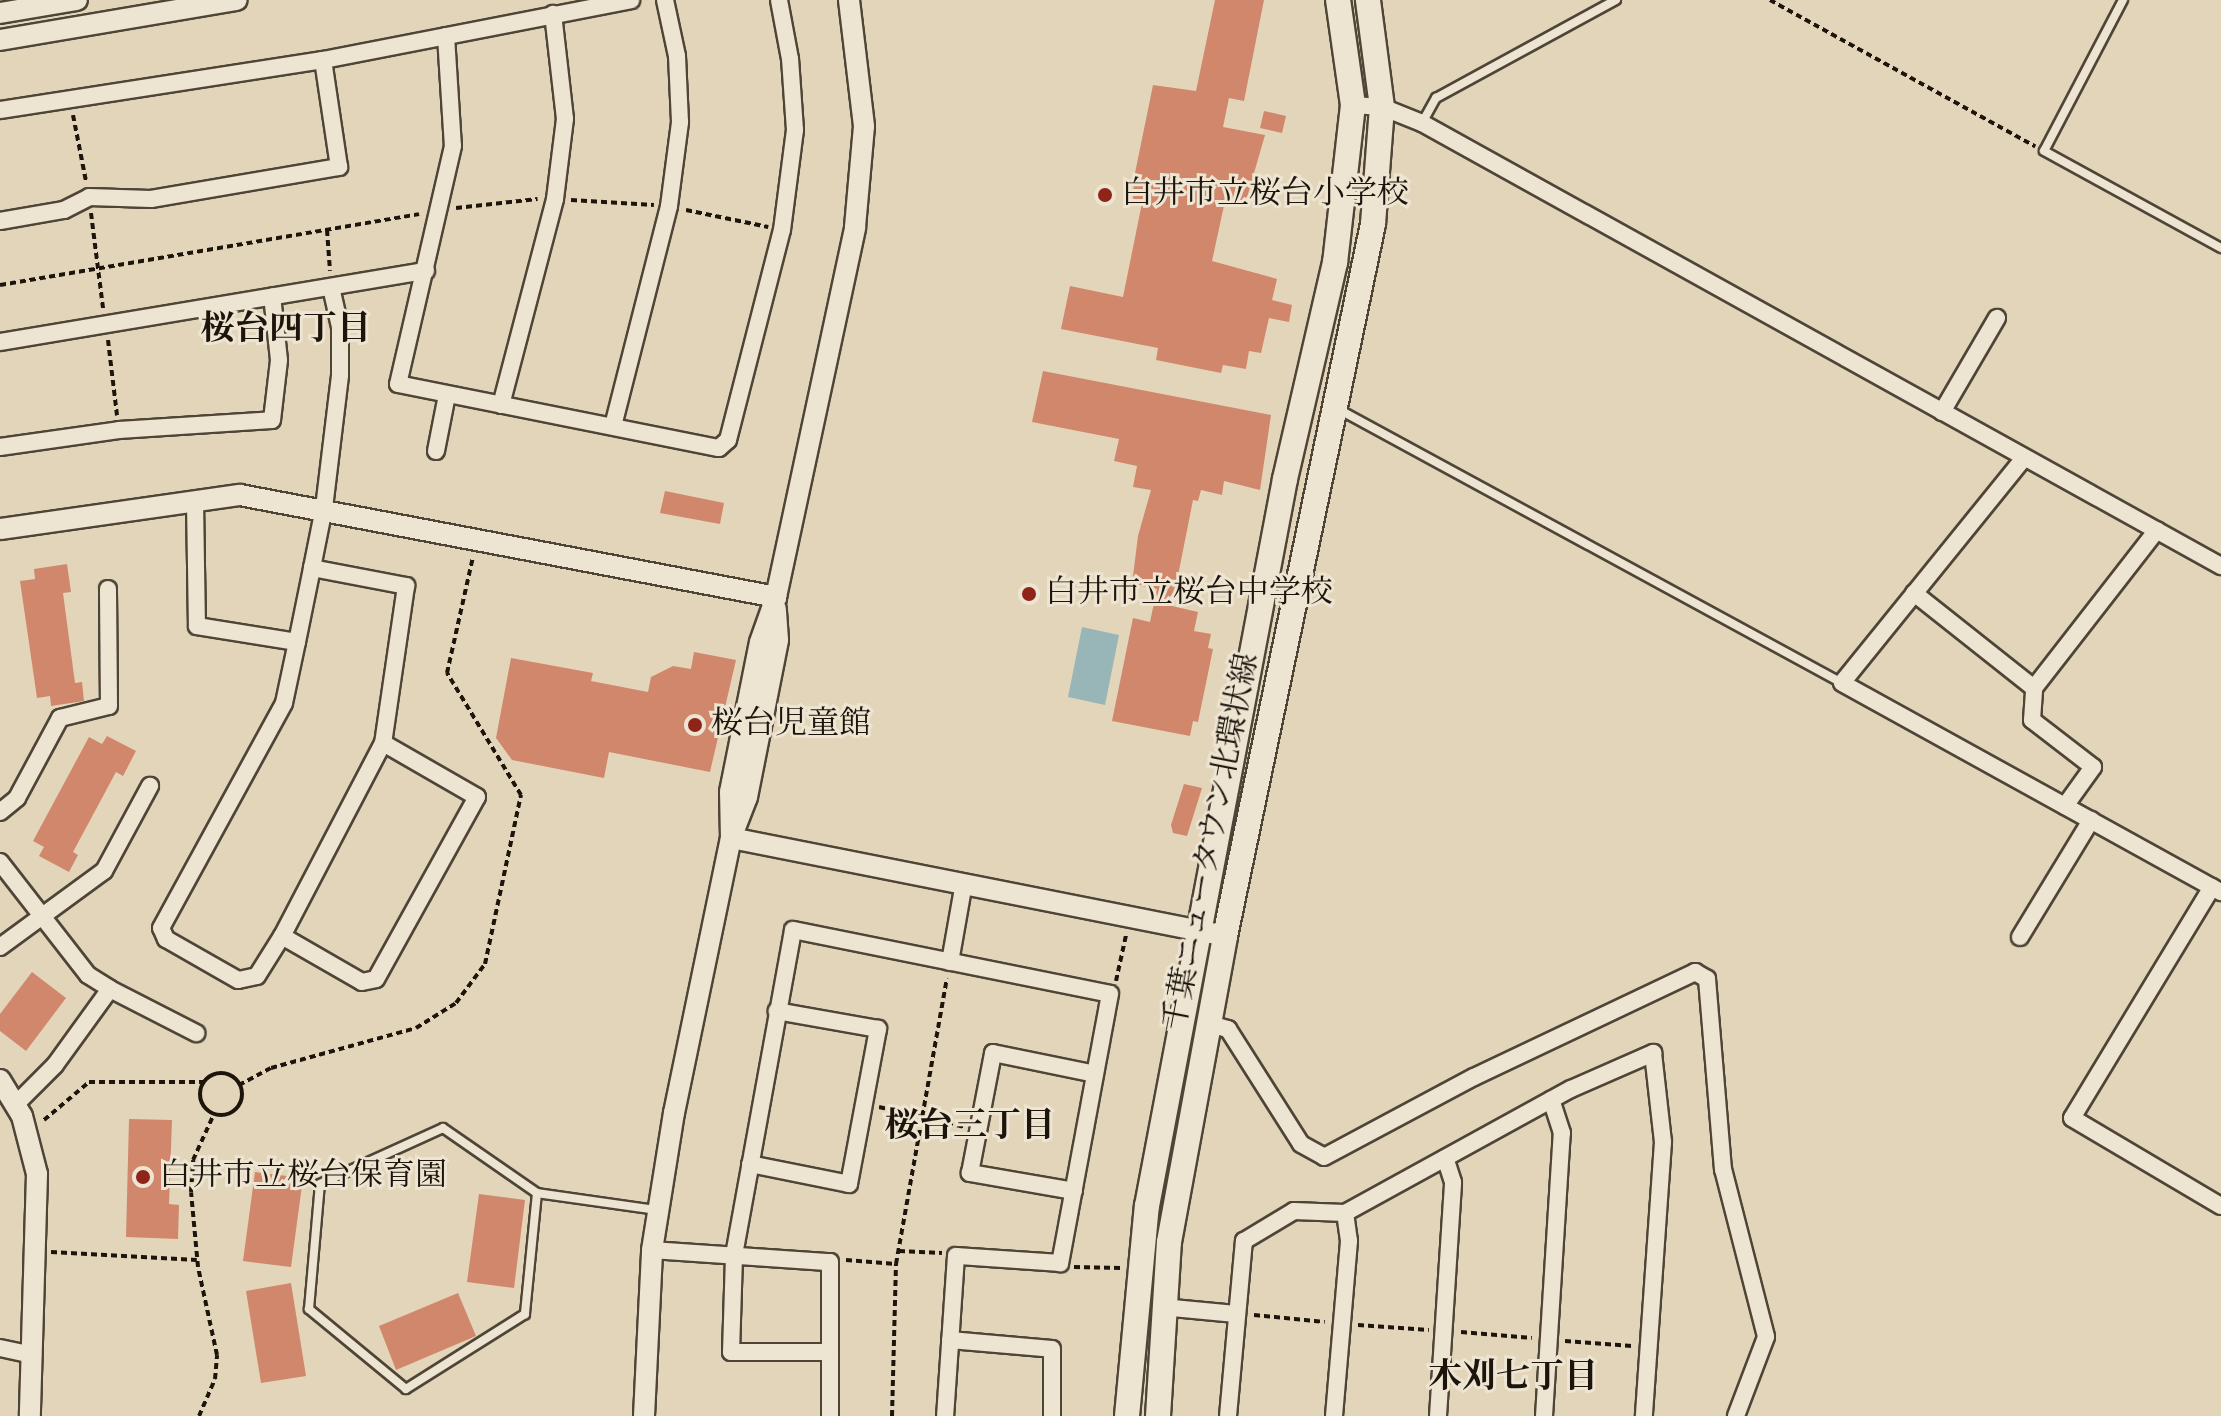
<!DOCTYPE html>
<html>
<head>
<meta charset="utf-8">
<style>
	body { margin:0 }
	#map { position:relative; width:2221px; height:1416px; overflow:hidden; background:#e3d5b9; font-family:"IM FELL English","Noto Serif JP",serif }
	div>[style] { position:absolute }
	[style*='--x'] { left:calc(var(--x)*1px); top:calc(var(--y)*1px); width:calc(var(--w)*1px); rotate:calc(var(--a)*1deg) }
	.water>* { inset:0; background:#98b6b8 }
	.building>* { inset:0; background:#d1876c }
	.path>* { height:4px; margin-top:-2px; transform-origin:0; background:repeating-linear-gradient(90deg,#1d150c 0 6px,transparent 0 10px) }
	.path>.ring { margin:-2px; padding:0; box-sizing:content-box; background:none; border:4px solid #1d150c; border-radius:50% }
	.roads { filter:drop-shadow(2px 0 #4e4537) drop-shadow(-2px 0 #4e4537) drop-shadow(0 2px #4e4537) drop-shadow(0 -2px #4e4537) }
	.service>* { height:8px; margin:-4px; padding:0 4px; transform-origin:4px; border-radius:4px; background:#ede4d2 }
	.minor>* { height:16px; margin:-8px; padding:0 8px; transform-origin:8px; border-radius:8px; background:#ede4d2 }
	.tertiary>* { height:20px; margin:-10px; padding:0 10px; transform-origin:10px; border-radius:10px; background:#ede4d2 }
	.secondary>* { height:24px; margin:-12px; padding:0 12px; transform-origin:12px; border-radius:12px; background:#ede4d2 }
	.dots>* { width:22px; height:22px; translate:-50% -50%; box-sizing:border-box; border:4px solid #ede4d2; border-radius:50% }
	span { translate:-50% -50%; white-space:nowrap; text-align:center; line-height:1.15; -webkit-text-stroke:6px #ede4d2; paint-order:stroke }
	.poi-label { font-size:32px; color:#1d150c }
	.left { translate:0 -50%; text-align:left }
	.street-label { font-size:32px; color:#1d150c }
	.neighbourhood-label { font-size:34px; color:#1d150c; font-weight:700 }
</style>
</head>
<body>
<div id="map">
	<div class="water">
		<i style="clip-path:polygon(1082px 627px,1119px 635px,1105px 705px,1068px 697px)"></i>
	</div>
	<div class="building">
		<i style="clip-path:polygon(1215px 0,1264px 0,1244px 101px,1229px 98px,1223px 127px,1265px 135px,1246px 201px,1225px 201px,1212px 261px,1277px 279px,1272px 300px,1292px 305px,1289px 322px,1269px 318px,1261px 353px,1249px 351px,1246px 369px,1223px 365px,1221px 373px,1156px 360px,1158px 348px,1061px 329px,1070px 286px,1123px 297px,1142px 203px,1133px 202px,1134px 178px,1153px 85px,1196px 91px)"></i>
		<i style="clip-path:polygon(1264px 111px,1286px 116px,1282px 133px,1260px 128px)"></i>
		<i style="clip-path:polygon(1043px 371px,1271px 415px,1260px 490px,1224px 481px,1222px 495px,1201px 490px,1198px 501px,1193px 500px,1172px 606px,1198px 612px,1194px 631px,1211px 634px,1208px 648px,1213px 649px,1198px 722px,1193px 721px,1190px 736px,1112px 721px,1133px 618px,1150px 622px,1157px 589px,1132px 584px,1138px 536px,1151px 490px,1133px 487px,1137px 466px,1114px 461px,1119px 439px,1032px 422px)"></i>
		<i style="clip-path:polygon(665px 491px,724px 503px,720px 524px,660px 513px)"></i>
		<i style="clip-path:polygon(67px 564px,71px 592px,63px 593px,75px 683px,82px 682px,84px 701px,51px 706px,50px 696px,37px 698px,20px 581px,35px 579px,34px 569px)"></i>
		<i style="clip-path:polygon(694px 652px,736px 660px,710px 772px,609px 752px,604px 778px,512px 760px,496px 738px,511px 658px,593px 673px,591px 681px,648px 692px,651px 677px,673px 666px,691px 669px)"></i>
		<i style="clip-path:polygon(107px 736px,136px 751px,123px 776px,116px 772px,73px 852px,78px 855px,69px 872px,39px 856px,44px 847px,33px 841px,89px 737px,102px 744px)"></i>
		<i style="clip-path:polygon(1184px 784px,1202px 788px,1187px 836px,1173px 833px,1171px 825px)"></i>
		<i style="clip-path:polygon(32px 972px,66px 998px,26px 1051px,0 1031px,0 1014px)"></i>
		<i style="clip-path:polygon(129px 1119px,172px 1120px,169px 1204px,179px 1205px,178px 1239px,126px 1237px)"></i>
		<i style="clip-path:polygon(255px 1172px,303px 1178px,291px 1267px,243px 1261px)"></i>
		<i style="clip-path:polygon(479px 1194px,525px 1200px,514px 1288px,467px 1282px)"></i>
		<i style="clip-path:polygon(291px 1283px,306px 1376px,261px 1383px,246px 1291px)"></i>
		<i style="clip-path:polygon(458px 1293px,476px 1336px,396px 1370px,379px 1326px)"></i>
	</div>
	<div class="path">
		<i style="--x:1770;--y:0;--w:303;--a:28.9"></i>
		<i style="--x:73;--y:115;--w:67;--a:78.9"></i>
		<i style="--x:571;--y:200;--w:83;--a:3.4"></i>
		<i style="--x:456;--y:208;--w:82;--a:-6.3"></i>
		<i style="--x:686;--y:210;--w:84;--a:11.7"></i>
		<i style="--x:91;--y:213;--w:96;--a:82.8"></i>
		<i style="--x:327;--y:230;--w:41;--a:85.8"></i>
		<i style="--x:0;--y:285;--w:425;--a:-9.6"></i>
		<i style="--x:108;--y:340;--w:76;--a:83.2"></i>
		<i style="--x:1116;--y:981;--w:47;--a:-77.7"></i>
		<i class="ring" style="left:200px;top:1073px;width:38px;height:38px"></i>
		<i style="--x:239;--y:1085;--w:36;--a:-28"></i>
		<i style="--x:271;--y:1068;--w:150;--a:-15.4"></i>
		<i style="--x:416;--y:1028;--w:47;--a:-32"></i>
		<i style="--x:456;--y:1003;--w:49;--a:-53.4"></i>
		<i style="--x:485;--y:964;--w:173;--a:-78"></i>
		<i style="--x:521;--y:795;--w:143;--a:-121.2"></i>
		<i style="--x:447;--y:673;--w:119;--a:-77.4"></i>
		<i style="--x:879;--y:1107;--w:87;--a:13.2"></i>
		<i style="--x:44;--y:1120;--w:59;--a:-40.2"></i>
		<i style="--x:89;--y:1082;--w:114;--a:0"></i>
		<i style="--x:899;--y:1251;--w:43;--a:2.7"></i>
		<i style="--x:51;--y:1252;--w:146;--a:3.1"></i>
		<i style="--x:846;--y:1260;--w:50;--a:4.6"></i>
		<i style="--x:1074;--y:1267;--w:47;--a:1.2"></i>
		<i style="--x:1254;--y:1315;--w:71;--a:5.6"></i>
		<i style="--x:1358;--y:1325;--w:71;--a:4"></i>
		<i style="--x:1461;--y:1332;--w:71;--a:4.8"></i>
		<i style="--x:1565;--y:1341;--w:67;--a:4.3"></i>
		<i style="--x:199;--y:1416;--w:40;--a:-66.6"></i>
		<i style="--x:215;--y:1379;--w:24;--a:-85"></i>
		<i style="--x:217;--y:1355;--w:90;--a:-102.2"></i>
		<i style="--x:198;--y:1267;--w:75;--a:-95.3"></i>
		<i style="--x:191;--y:1192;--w:32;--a:-86"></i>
		<i style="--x:193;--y:1160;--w:51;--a:-65.5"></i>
		<i style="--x:892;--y:1416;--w:152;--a:-88.5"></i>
		<i style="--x:896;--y:1264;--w:290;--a:-79.9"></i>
	</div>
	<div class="roads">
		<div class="service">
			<i style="--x:2123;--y:0;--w:170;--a:117.6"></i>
			<i style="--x:2044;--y:151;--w:202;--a:28.7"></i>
			<i style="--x:1422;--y:123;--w:29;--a:-61"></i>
			<i style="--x:1436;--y:98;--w:205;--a:-28.6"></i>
			<i style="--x:1338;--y:409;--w:574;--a:28.53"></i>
			<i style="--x:537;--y:1193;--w:122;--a:95.7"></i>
			<i style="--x:525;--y:1314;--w:141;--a:147.8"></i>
			<i style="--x:406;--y:1389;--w:126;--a:-140.5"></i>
			<i style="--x:309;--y:1309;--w:125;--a:-85"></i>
			<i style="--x:320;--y:1184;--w:135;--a:-24.5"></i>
			<i style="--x:443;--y:1128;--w:114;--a:34.7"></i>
			<i style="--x:537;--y:1193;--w:121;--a:8.1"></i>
		</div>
		<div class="minor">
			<i style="--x:446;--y:36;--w:110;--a:86.4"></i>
			<i style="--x:453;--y:146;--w:244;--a:103"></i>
			<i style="--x:398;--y:384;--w:327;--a:11.3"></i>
			<i style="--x:719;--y:448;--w:12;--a:-42"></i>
			<i style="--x:728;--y:440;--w:217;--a:-75.6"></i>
			<i style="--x:782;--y:230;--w:101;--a:-82.6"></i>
			<i style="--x:795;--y:130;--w:71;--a:-94"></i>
			<i style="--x:790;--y:59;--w:60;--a:-100.6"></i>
			<i style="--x:1353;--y:105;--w:29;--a:4"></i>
			<i style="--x:1382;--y:107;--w:43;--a:21.8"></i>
			<i style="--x:1422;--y:123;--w:914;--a:29.01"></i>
			<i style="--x:0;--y:110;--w:327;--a:-8.8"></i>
			<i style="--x:323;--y:60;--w:314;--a:-11"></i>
			<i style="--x:0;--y:221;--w:65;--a:-9.8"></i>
			<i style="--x:64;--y:210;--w:28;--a:-27"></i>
			<i style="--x:89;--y:197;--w:62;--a:1.8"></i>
			<i style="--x:151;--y:199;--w:191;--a:-9.7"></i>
			<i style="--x:339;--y:167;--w:108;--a:-98.5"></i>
			<i style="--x:0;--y:342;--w:432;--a:-9.5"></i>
			<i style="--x:501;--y:405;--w:213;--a:-75.3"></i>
			<i style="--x:555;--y:199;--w:81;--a:-82.9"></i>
			<i style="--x:565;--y:119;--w:106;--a:-96.5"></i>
			<i style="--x:1942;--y:412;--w:109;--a:-59.7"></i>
			<i style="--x:613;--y:426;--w:227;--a:-75.7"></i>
			<i style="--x:669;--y:206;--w:85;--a:-82.5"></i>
			<i style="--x:680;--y:122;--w:66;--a:-92.6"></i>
			<i style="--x:677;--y:56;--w:57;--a:-102.1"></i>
			<i style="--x:0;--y:447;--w:120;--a:-8.1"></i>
			<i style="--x:119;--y:430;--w:153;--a:-3.7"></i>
			<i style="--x:272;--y:420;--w:60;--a:-83.3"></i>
			<i style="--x:279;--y:360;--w:64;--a:-96.2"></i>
			<i style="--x:436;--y:451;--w:57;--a:-78.9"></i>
			<i style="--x:2024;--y:458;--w:289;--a:129"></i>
			<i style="--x:1842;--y:683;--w:433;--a:28.9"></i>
			<i style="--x:195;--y:501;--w:125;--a:89.1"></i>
			<i style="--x:197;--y:626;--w:101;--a:9.1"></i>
			<i style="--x:312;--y:568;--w:96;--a:10.8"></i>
			<i style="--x:406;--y:586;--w:159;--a:98.3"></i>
			<i style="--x:383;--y:743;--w:218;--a:117.6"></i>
			<i style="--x:282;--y:936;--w:47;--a:122"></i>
			<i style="--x:257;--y:976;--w:19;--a:168"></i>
			<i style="--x:238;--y:980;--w:83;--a:-150.3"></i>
			<i style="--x:166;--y:939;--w:12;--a:-114"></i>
			<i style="--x:161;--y:928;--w:256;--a:-61.3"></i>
			<i style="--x:284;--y:703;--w:62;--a:-78"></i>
			<i style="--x:297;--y:642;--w:76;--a:-78.5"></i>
			<i style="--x:312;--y:568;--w:61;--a:-78.7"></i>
			<i style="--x:324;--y:508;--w:134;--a:-83.1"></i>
			<i style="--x:340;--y:375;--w:48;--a:-90"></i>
			<i style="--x:340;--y:327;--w:41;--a:-102.7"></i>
			<i style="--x:1914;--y:593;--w:153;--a:38.4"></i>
			<i style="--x:2065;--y:806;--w:48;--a:-54.3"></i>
			<i style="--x:2093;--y:767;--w:77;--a:-142.4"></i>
			<i style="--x:2032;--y:720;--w:32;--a:-86"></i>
			<i style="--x:2034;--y:688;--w:200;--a:-52.1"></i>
			<i style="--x:0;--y:812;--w:22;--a:-39"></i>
			<i style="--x:17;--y:798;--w:91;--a:-61.7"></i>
			<i style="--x:60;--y:718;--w:50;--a:-13.8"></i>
			<i style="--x:109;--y:706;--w:117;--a:-90.5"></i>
			<i style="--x:0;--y:862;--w:143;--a:52.1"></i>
			<i style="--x:88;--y:975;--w:26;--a:32"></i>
			<i style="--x:110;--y:989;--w:94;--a:125.9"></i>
			<i style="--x:55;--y:1065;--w:57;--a:135"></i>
			<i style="--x:2212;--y:887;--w:270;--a:121.2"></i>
			<i style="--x:2072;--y:1118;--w:173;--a:30.6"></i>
			<i style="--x:282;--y:936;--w:92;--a:29.9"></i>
			<i style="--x:362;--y:982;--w:14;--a:-12"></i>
			<i style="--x:376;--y:979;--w:208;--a:-61"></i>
			<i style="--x:477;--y:797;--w:108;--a:-150.1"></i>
			<i style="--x:2020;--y:937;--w:137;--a:-58.7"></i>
			<i style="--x:0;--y:947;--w:129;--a:-36.2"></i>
			<i style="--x:104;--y:871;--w:97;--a:-61.6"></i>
			<i style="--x:950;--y:962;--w:80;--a:-80"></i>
			<i style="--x:110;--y:989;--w:97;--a:27.1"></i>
			<i style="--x:1210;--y:1024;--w:19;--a:16"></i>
			<i style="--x:1228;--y:1029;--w:136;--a:57.6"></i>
			<i style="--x:1301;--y:1144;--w:26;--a:29"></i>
			<i style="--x:1324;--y:1157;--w:170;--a:-28.1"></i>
			<i style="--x:1474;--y:1077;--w:245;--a:-25.4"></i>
			<i style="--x:1695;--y:972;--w:14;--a:30"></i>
			<i style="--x:1707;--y:979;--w:191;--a:85.2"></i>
			<i style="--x:1723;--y:1169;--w:173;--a:75.6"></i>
			<i style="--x:1766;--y:1337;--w:85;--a:110.8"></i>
			<i style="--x:750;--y:1164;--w:101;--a:11.4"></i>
			<i style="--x:849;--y:1184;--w:158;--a:-79.4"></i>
			<i style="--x:878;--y:1029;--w:103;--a:-169.9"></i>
			<i style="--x:1074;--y:1191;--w:106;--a:-170.2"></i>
			<i style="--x:970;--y:1173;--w:122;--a:-79.1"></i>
			<i style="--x:993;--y:1053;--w:104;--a:11.6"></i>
			<i style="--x:652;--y:1250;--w:178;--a:3.9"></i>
			<i style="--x:830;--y:1262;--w:154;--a:90"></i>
			<i style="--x:1162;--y:1307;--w:74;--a:5.4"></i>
			<i style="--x:950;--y:1340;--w:102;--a:5"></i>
			<i style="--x:1052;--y:1349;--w:67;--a:90"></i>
			<i style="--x:0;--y:1348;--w:34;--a:12"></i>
			<i style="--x:830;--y:1352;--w:99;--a:180"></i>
			<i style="--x:731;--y:1352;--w:97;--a:-88.2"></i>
			<i style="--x:734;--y:1255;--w:330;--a:-79.7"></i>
			<i style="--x:793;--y:930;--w:323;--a:11.4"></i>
			<i style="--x:1110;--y:994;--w:274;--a:100.5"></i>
			<i style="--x:1060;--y:1263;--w:104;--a:-176.1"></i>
			<i style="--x:956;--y:1256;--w:160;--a:93.9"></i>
			<i style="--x:1228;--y:1416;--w:176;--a:-84.8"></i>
			<i style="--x:1244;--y:1241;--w:58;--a:-31"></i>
			<i style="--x:1294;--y:1211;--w:51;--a:2.2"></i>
			<i style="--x:1345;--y:1213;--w:258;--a:-28.8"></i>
			<i style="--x:1571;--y:1089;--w:90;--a:-23.7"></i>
			<i style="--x:1653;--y:1053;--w:90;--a:83.6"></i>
			<i style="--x:1663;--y:1142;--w:275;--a:94"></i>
			<i style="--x:1334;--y:1416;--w:176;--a:-85.1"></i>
			<i style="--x:1349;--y:1241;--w:28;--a:-98"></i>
			<i style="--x:1438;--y:1416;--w:234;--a:-86.3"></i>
			<i style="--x:1453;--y:1182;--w:25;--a:-108"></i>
			<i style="--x:1544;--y:1416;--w:284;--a:-86.4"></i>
			<i style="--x:1562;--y:1133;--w:35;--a:-108"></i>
		</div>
		<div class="tertiary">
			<i style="--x:0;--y:13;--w:78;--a:-9.6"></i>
			<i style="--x:0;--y:40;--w:240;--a:-9.6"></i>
			<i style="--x:0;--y:529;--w:242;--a:-8.1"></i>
			<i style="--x:240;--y:495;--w:546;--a:10.77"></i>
			<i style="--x:731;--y:838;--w:46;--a:-91.2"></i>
			<i style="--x:730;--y:792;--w:153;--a:-78.7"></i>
			<i style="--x:760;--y:642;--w:48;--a:-70.4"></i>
			<i style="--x:776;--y:597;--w:378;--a:-77.9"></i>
			<i style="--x:855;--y:227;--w:101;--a:-84.9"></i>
			<i style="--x:864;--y:126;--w:127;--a:-96.8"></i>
			<i style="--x:731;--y:838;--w:492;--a:11.2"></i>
			<i style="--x:0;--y:1080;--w:42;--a:58.6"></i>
			<i style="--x:22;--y:1116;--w:60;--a:75.5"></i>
			<i style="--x:37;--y:1174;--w:242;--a:91.7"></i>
			<i style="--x:644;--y:1416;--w:166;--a:-87.2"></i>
			<i style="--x:652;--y:1250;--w:139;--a:-80.9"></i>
			<i style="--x:674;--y:1113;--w:281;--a:-78.3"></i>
			<i style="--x:731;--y:838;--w:44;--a:-68.7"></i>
			<i style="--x:747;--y:797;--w:160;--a:-78.8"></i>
			<i style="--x:778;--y:640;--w:31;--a:-94"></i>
		</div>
		<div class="secondary">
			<i style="--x:1127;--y:1416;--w:211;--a:-84.6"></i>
			<i style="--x:1147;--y:1206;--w:740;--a:-79.25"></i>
			<i style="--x:1285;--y:479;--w:222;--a:-77"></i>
			<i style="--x:1335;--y:263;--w:159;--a:-83.5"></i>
			<i style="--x:1353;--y:105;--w:106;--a:-98.1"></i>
			<i style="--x:1158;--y:1416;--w:174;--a:-86.4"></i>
			<i style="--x:1169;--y:1242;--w:311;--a:-79.6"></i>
			<i style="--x:1225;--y:936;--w:727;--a:-78.26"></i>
			<i style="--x:1373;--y:224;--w:117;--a:-85.6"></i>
			<i style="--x:1382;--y:107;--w:108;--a:-97.5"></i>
		</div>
	</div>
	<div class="dots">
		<i style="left:1105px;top:195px;background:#8f2418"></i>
		<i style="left:1029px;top:594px;background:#8f2418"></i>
		<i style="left:695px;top:725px;background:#8f2418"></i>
		<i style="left:143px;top:1177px;background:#8f2418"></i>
	</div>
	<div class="poi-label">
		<span class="left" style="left:1121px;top:195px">白井市立桜台小学校</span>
		<span class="left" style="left:1045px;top:594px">白井市立桜台中学校</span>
		<span class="left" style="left:711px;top:725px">桜台児童館</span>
		<span class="left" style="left:159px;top:1177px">白井市立桜台保育園</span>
	</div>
	<div class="street-label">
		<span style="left:1213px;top:842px;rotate:-79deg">千葉ニュータウン北環状線</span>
	</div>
	<div class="neighbourhood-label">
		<span style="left:286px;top:330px">桜台四丁目</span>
		<span style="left:970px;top:1127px">桜台三丁目</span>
		<span style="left:1513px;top:1378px">木刈七丁目</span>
	</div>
</div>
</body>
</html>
